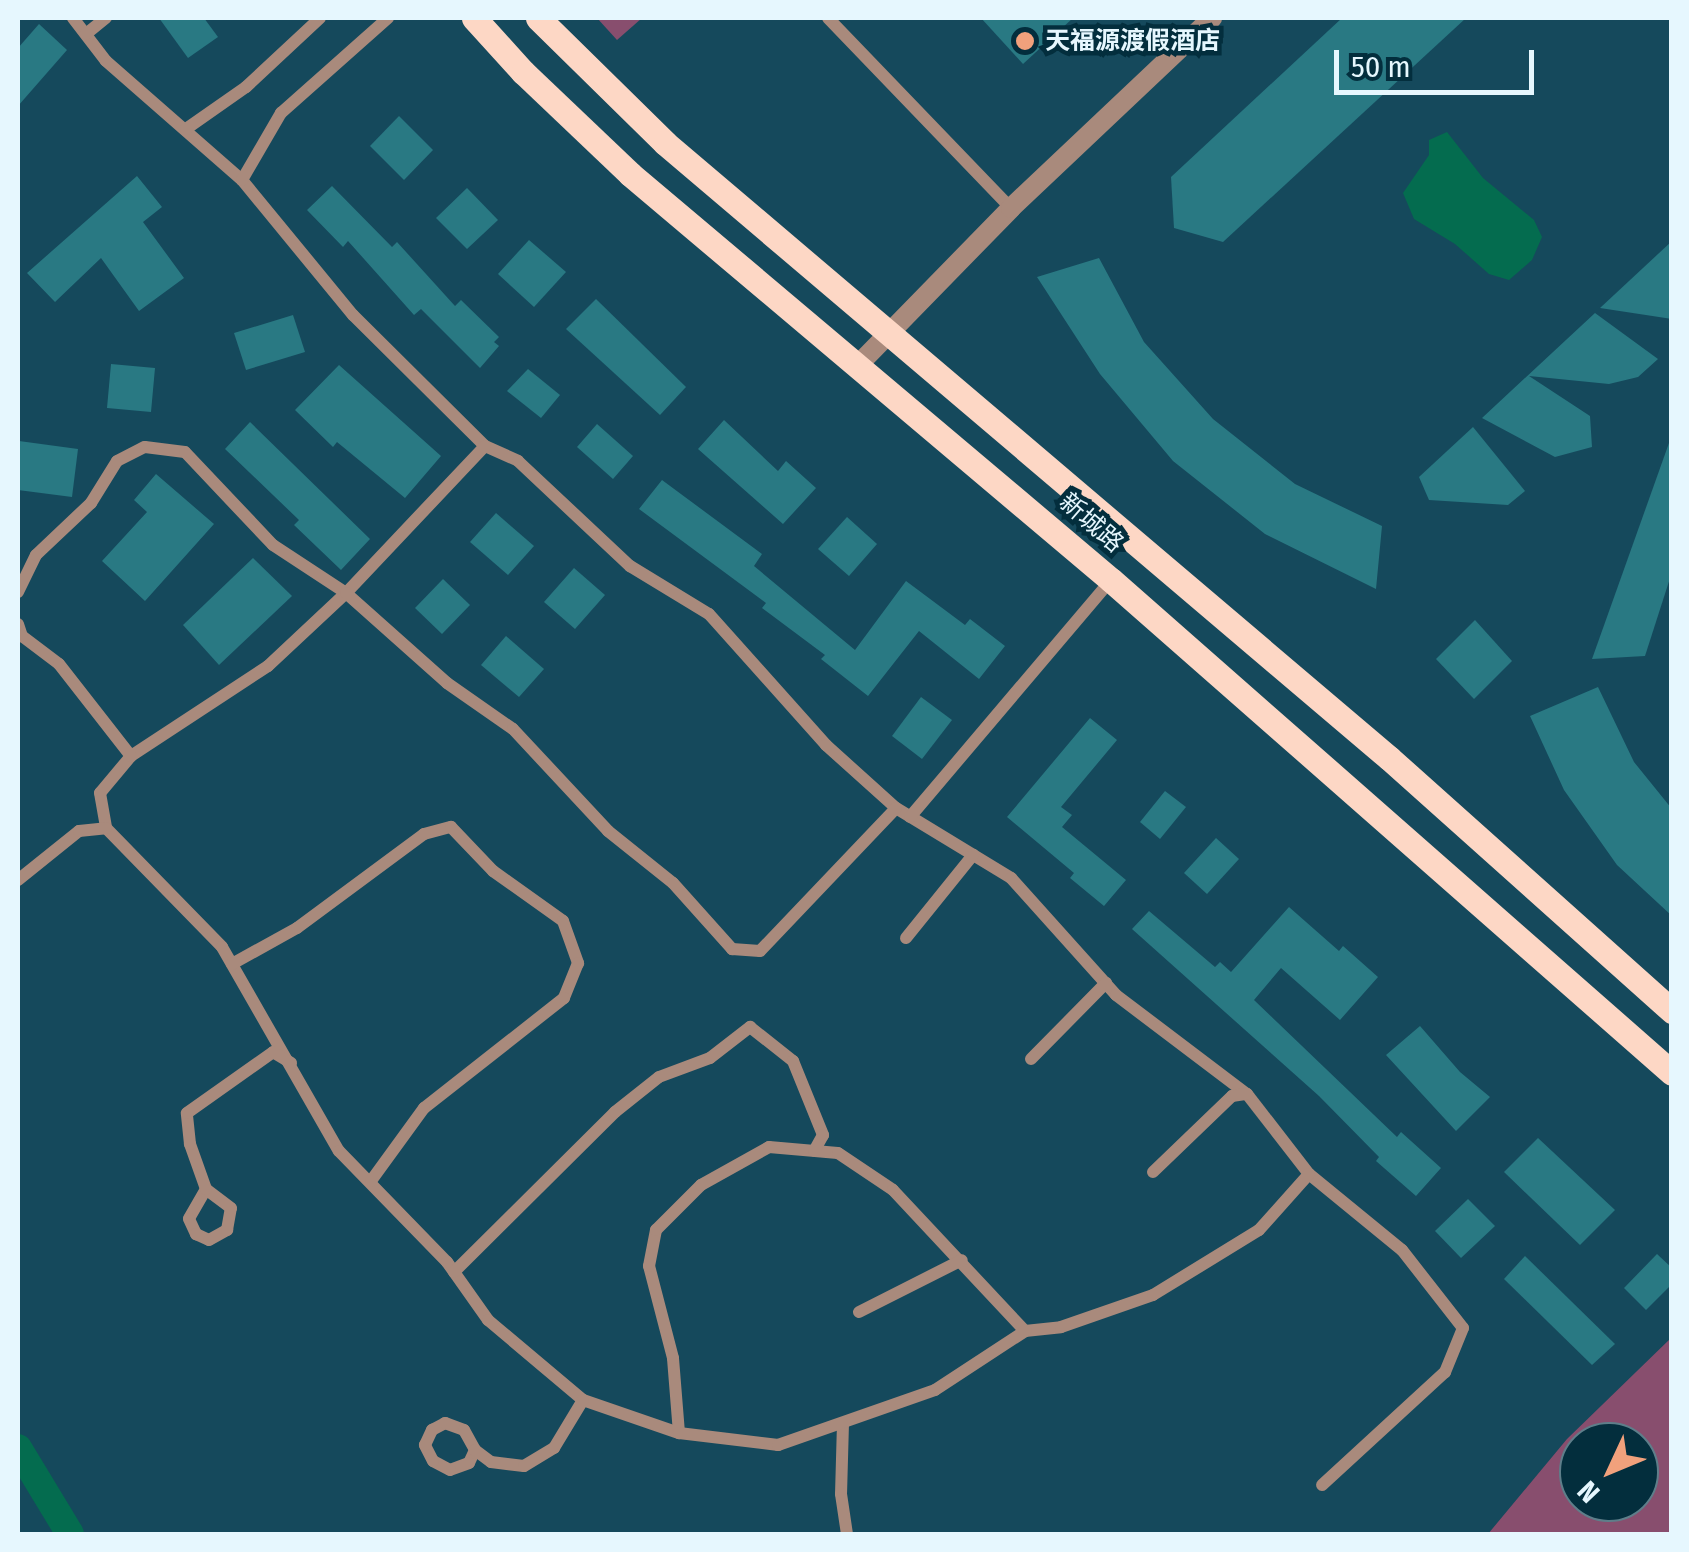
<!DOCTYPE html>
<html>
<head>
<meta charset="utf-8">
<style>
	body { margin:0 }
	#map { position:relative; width:1689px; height:1552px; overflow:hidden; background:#15495c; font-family:"Fira Sans Condensed","Noto Sans SC",sans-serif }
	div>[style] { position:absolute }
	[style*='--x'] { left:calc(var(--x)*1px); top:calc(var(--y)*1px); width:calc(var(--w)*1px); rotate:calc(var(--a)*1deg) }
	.green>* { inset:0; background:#884e6e }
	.water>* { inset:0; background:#046c4f }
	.canal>* { height:28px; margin:-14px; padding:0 14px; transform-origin:14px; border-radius:14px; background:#046c4f }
	.building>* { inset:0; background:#297983 }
	.lane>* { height:12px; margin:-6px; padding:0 6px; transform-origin:6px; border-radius:6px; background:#a98a7c }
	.street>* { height:20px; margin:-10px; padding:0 10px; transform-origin:10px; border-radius:10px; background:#a98a7c }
	.primary>* { height:25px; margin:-12.5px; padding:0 12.5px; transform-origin:12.5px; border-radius:12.5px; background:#fdd7c5 }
	.dots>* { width:28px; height:28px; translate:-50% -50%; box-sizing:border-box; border:5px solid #032e3d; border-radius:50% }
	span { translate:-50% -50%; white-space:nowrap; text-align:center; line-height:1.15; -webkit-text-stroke:9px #032e3d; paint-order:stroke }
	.poi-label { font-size:25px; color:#e6f7fe; font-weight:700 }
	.left { translate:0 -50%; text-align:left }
	.street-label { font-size:25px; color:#e6f7fe }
	.frame { position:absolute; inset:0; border:20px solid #e6f7fe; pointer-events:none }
	.north { position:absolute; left:1559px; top:1422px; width:100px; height:100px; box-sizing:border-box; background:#032e3d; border:2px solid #5e7e8a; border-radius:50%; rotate:226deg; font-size:28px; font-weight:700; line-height:40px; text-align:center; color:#e6f7fe }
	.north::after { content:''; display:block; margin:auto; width:35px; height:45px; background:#f1a17c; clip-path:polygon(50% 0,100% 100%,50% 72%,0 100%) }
	.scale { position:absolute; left:1334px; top:50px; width:200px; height:45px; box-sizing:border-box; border:5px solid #e6f7fe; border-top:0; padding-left:12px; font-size:30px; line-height:35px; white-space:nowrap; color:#e6f7fe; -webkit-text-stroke:8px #032e3d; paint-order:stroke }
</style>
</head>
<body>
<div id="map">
	<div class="green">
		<i style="clip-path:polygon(597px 18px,642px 18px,617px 40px)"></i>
		<i style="clip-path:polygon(evenodd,1671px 1338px,1671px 1534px,1488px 1534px,1567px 1439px,1671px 1338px,1579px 1442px,1639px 1442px,1639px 1502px,1579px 1502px,1579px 1442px)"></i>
	</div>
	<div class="water">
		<i style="clip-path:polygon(1447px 132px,1483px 178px,1534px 220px,1542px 237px,1532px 260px,1509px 280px,1489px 274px,1455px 244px,1414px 219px,1403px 193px,1429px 155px,1429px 140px)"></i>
	</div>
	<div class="canal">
		<i style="--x:18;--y:1448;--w:100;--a:58.8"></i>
	</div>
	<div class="building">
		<i style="clip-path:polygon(159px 18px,204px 18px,218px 37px,188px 58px)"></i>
		<i style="clip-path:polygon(981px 18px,1073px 18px,1023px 64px)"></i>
		<i style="clip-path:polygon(1342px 18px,1466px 18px,1223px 242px,1174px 228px,1171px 177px)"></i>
		<i style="clip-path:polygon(39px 24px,67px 50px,18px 106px,18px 48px)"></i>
		<i style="clip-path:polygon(399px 116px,433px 150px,404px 180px,370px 146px)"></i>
		<i style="clip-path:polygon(137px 176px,162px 207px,143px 222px,184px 278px,139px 311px,101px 258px,55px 302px,27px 273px)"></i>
		<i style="clip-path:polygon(332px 186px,392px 247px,397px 242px,455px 306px,461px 300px,499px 337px,494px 342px,499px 346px,480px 368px,421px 309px,414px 315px,348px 241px,343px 247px,307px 210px)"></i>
		<i style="clip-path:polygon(467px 188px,498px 220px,467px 249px,436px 218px)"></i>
		<i style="clip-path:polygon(529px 240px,566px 272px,534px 307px,498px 274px)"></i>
		<i style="clip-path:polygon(1672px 241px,1672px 319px,1600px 308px)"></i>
		<i style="clip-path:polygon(1099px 258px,1144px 342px,1213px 419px,1295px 484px,1382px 526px,1376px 589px,1265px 534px,1173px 461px,1100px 374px,1037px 277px)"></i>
		<i style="clip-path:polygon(596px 299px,686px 387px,660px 415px,566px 329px)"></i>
		<i style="clip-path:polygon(1595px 313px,1658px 359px,1638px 377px,1609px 384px,1529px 376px,1590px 416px,1592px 447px,1555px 457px,1482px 418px)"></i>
		<i style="clip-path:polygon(293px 315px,305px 352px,246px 370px,234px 333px)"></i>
		<i style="clip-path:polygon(111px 364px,155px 368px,151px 412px,107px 408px)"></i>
		<i style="clip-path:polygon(339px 365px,441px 456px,405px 498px,337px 442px,333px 447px,295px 410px)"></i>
		<i style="clip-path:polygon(528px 369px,560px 395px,541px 418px,507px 391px)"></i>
		<i style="clip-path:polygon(724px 420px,778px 471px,786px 461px,816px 488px,783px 524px,698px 449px)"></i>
		<i style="clip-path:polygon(250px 422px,370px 539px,341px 570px,294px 525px,299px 520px,225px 449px)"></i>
		<i style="clip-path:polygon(597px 424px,633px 456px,613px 479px,577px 447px)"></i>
		<i style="clip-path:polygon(1473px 427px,1525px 491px,1508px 505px,1429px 500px,1419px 477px)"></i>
		<i style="clip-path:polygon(19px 441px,78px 449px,72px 497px,18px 490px)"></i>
		<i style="clip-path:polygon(1669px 443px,1672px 572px,1645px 656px,1592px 659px)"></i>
		<i style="clip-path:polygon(156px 474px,214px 524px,145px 601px,102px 561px,147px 512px,134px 500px)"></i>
		<i style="clip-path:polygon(662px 480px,762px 554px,754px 566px,855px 650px,906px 581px,965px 625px,970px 619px,1005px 646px,979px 679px,919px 631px,868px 696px,821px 659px,825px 655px,762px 608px,766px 603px,639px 509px)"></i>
		<i style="clip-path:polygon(496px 513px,534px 546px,508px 575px,470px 542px)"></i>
		<i style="clip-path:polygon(847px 517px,877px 544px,849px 576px,818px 549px)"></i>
		<i style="clip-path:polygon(253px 558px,292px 596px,219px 665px,183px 625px)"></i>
		<i style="clip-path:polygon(574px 568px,605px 595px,575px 629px,544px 602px)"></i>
		<i style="clip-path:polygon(443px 579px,470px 605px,442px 634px,415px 608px)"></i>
		<i style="clip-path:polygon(1475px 620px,1512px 661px,1474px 699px,1436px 659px)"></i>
		<i style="clip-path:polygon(506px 636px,544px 669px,519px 697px,481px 665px)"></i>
		<i style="clip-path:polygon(1598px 687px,1634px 762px,1672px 809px,1672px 916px,1617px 865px,1564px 790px,1530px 716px)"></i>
		<i style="clip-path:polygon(921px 697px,952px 720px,922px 759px,892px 736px)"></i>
		<i style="clip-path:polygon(1090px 718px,1117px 740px,1061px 807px,1072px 815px,1062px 827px,1126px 880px,1104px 906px,1070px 878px,1074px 873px,1007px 817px)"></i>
		<i style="clip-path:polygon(1165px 791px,1186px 807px,1160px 839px,1140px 822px)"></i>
		<i style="clip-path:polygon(1216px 838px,1239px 859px,1207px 894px,1184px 873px)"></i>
		<i style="clip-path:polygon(1289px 907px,1339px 951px,1343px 946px,1378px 977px,1340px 1020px,1281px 968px,1254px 1000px,1397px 1137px,1401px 1132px,1441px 1168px,1416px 1196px,1376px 1161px,1379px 1157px,1319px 1096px,1132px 929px,1149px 911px,1215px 967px,1220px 962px,1231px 972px)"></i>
		<i style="clip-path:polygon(1420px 1026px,1460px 1072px,1490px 1097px,1456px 1131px,1386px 1055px)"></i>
		<i style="clip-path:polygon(1538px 1138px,1615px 1210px,1580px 1245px,1504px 1172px)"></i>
		<i style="clip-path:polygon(1468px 1199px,1495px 1226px,1461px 1258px,1435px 1231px)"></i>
		<i style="clip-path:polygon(1657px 1254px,1672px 1268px,1672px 1284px,1646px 1310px,1624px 1288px)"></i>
		<i style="clip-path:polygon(1525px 1256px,1615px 1344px,1592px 1365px,1504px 1279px)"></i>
	</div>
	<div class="lane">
		<i style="--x:73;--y:18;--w:54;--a:52.5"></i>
		<i style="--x:106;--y:61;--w:181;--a:41.2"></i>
		<i style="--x:242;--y:180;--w:175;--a:50.6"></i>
		<i style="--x:353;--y:315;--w:186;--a:44.8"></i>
		<i style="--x:485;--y:446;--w:36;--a:24"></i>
		<i style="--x:518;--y:461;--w:154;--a:43.2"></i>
		<i style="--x:630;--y:566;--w:92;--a:31.3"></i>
		<i style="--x:709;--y:614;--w:176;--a:48.2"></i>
		<i style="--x:826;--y:745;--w:94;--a:42"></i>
		<i style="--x:896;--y:808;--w:135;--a:31.3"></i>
		<i style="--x:1011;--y:878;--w:157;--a:48.1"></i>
		<i style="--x:1116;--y:995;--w:164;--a:37.1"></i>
		<i style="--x:1247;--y:1094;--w:101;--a:52.2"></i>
		<i style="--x:1309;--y:1174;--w:120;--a:39.3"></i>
		<i style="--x:1402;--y:1250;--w:99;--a:52"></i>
		<i style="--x:1463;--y:1328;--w:48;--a:112.2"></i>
		<i style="--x:1445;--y:1372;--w:167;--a:137.4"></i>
		<i style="--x:828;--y:18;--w:264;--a:46.1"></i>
		<i style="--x:86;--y:34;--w:26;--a:-39"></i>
		<i style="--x:186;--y:129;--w:73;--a:-35"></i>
		<i style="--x:246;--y:87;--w:101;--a:-43"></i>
		<i style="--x:242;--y:180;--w:78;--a:-59.8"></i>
		<i style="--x:281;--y:113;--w:143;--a:-41.6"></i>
		<i style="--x:485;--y:446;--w:202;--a:133.4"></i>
		<i style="--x:346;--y:593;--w:107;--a:136.9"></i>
		<i style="--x:268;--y:666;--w:164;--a:146.7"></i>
		<i style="--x:131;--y:756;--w:48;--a:130"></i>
		<i style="--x:100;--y:793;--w:36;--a:80"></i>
		<i style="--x:106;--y:828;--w:166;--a:45.7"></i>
		<i style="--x:222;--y:947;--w:235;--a:60.2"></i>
		<i style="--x:339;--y:1151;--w:155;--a:45.8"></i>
		<i style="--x:447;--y:1262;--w:71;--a:54.7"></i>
		<i style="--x:488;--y:1320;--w:124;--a:40.1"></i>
		<i style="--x:583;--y:1400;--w:102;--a:19"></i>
		<i style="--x:679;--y:1433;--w:75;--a:-94.6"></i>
		<i style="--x:673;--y:1358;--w:95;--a:-104.6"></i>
		<i style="--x:649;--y:1266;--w:37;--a:-79"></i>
		<i style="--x:656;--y:1230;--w:64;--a:-45"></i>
		<i style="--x:701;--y:1185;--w:78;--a:-29.2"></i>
		<i style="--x:769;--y:1147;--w:69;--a:5"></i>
		<i style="--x:838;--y:1153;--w:66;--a:33.9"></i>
		<i style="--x:893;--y:1190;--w:193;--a:46.9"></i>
		<i style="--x:1025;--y:1331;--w:36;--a:-6"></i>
		<i style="--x:1061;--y:1327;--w:97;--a:-19.2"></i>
		<i style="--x:1153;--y:1295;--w:124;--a:-31.5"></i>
		<i style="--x:1259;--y:1230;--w:75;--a:-48.2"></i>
		<i style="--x:18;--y:592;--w:41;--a:-64.1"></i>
		<i style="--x:36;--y:555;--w:76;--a:-43.4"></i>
		<i style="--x:91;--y:503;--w:49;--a:-58.2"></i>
		<i style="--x:117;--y:461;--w:31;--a:-27"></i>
		<i style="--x:145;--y:447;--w:40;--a:7.1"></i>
		<i style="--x:185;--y:452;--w:128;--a:46.6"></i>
		<i style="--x:273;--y:545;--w:87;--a:33.3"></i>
		<i style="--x:346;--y:593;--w:135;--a:41.7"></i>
		<i style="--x:447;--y:683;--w:80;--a:34.9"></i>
		<i style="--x:513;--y:729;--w:139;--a:47"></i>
		<i style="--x:608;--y:831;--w:83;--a:38.7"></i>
		<i style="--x:673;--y:883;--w:89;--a:48.2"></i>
		<i style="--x:732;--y:949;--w:28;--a:4"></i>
		<i style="--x:760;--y:951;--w:197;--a:-46.4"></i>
		<i style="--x:18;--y:624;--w:13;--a:72"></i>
		<i style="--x:22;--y:636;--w:46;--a:37.1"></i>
		<i style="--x:59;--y:664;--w:117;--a:52"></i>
		<i style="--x:910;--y:817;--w:311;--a:-49.7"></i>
		<i style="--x:18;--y:880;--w:78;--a:-38.8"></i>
		<i style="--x:79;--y:831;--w:27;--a:-6"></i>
		<i style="--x:906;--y:938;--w:107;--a:-51.1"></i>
		<i style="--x:232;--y:964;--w:74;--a:-29"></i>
		<i style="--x:297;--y:928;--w:158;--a:-36.5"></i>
		<i style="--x:424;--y:834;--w:28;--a:-15"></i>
		<i style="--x:451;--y:827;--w:61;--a:46.3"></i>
		<i style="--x:493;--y:871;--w:86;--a:35.5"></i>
		<i style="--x:563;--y:921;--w:45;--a:70.3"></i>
		<i style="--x:578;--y:963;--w:38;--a:112"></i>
		<i style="--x:564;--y:998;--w:178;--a:141.8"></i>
		<i style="--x:424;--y:1108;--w:90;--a:126"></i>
		<i style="--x:1031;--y:1059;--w:107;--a:-45.4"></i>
		<i style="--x:1153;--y:1172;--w:110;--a:-43.9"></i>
		<i style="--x:1232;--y:1096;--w:15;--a:-8"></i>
		<i style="--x:206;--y:1189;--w:34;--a:120"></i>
		<i style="--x:189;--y:1219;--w:17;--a:65"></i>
		<i style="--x:196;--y:1234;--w:14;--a:25"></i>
		<i style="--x:209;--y:1240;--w:21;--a:-29"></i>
		<i style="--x:227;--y:1230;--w:22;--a:-80"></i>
		<i style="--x:231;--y:1208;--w:31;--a:-143"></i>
		<i style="--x:206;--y:1189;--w:48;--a:-109.6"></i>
		<i style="--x:190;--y:1144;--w:31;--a:-96"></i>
		<i style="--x:187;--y:1113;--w:105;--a:-35.3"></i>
		<i style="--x:273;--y:1052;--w:21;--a:31"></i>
		<i style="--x:454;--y:1272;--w:227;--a:-44.8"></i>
		<i style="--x:615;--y:1112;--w:56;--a:-38.5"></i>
		<i style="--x:659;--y:1077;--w:54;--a:-20.4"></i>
		<i style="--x:710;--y:1058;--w:51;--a:-37.8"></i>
		<i style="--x:750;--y:1027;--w:55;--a:38.3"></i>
		<i style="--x:793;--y:1061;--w:80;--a:67.9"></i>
		<i style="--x:823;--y:1135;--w:18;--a:119"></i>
		<i style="--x:859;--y:1312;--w:115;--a:-26.8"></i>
		<i style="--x:843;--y:1423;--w:71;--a:91.6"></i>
		<i style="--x:841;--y:1494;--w:40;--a:81.5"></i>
		<i style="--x:679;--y:1433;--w:100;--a:6.9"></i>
		<i style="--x:778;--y:1445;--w:166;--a:-19.3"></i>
		<i style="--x:935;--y:1390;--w:108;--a:-33.2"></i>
		<i style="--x:475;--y:1450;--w:14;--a:115"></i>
		<i style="--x:469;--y:1463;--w:20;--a:160"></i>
		<i style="--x:450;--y:1470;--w:19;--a:-152"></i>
		<i style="--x:433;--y:1461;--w:18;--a:-117"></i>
		<i style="--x:425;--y:1445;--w:17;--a:-65"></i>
		<i style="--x:432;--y:1430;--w:15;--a:-28"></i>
		<i style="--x:445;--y:1423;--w:20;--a:20"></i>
		<i style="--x:464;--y:1430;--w:23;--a:61"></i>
		<i style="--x:475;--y:1450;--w:20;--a:37"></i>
		<i style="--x:491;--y:1462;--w:33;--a:7"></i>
		<i style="--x:524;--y:1466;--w:35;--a:-31"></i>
		<i style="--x:554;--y:1448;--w:56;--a:-58.9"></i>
	</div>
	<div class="street">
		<i style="--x:859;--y:364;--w:218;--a:-45.7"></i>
		<i style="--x:1011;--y:208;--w:277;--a:-43.4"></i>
	</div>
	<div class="primary">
		<i style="--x:474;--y:18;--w:73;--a:47.8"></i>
		<i style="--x:523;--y:72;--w:148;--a:43.6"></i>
		<i style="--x:630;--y:174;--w:629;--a:40.17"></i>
		<i style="--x:1111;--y:580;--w:747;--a:41.31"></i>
		<i style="--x:538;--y:18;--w:178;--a:44.5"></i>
		<i style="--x:665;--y:143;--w:950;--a:40.35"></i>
		<i style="--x:1389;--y:758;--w:380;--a:41.8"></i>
	</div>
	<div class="dots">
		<i style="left:1025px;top:41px;background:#f1a17c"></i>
	</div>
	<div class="poi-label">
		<span class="left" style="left:1045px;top:41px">天福源渡假酒店</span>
	</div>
	<div class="street-label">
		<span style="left:1091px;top:523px;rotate:41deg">新城路</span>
	</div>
	<div class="frame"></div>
	<div class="north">N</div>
	<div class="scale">50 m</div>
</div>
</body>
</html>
